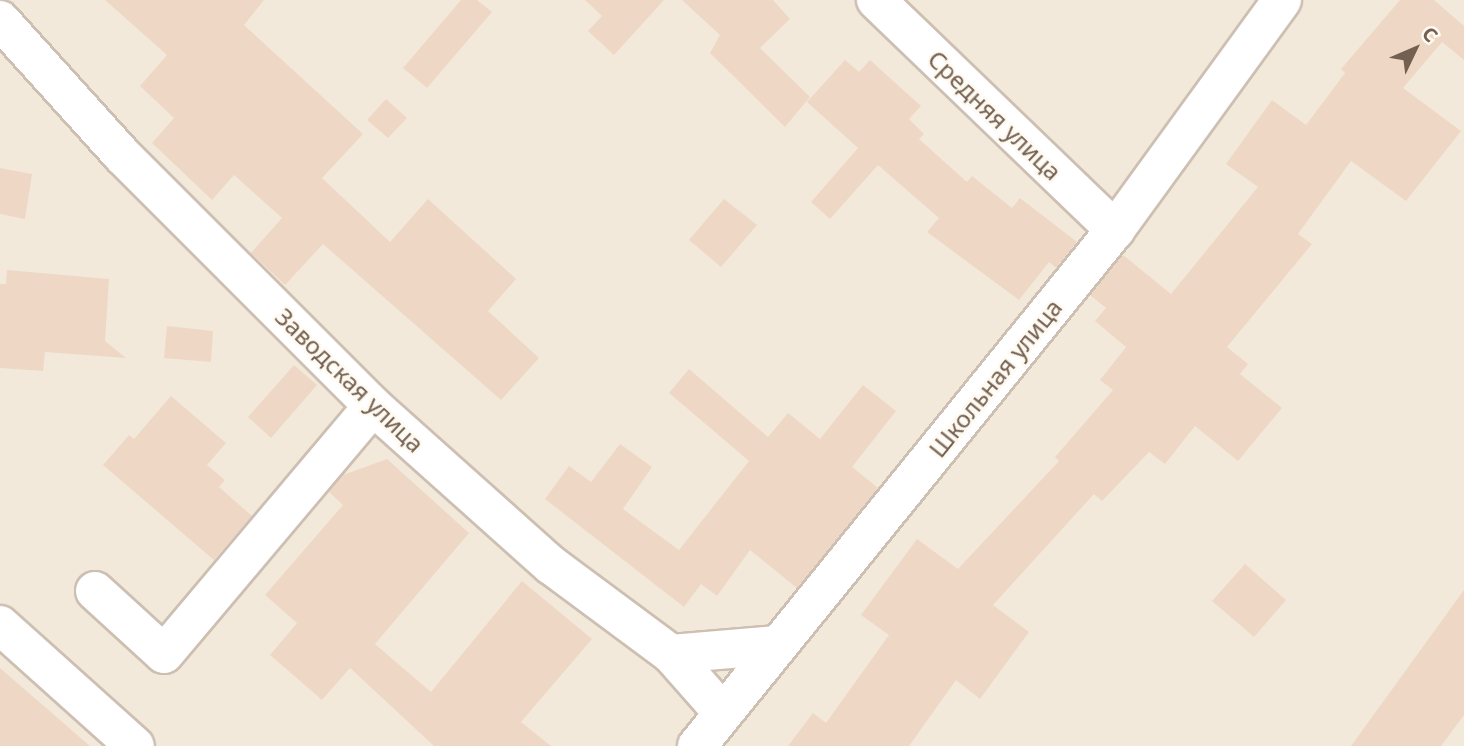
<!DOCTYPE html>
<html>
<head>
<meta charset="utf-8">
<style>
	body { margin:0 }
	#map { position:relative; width:1464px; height:746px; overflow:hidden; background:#fbf6eb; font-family:"Noto Sans",sans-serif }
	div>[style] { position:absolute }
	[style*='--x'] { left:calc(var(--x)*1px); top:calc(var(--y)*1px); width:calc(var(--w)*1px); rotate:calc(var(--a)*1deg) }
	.residential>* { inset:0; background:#f2e9da }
	.building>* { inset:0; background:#eed8c5 }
	.roads { filter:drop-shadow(2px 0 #cdbfb2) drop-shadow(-2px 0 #cdbfb2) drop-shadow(0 2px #cdbfb2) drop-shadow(0 -2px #cdbfb2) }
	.street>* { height:38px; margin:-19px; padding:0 19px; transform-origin:19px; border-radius:19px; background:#fff }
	span { translate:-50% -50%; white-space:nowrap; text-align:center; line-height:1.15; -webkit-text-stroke:5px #fefaf2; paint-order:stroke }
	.street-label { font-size:24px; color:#746050 }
	.north { position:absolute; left:1380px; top:14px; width:70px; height:70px; -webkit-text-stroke:5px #fefaf2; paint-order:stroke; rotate:46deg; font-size:19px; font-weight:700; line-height:28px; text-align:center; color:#746050 }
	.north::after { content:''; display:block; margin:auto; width:24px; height:32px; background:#746050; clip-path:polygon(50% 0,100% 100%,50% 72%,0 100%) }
</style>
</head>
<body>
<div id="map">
	<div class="residential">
		<i style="clip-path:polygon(0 0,1464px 0,1464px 746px,0 746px)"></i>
	</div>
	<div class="building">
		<i style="clip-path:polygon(105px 0,264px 0,244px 25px,363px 134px,322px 178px,390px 242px,428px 199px,516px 279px,488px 311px,539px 358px,501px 400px,323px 244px,285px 285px,251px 253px,282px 218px,234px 175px,212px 200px,152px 143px,174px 118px,140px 86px,167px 55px)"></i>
		<i style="clip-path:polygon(461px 0,477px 0,492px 12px,427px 88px,403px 68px)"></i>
		<i style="clip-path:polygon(585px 0,664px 0,614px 55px,588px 31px,602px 16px)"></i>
		<i style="clip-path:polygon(682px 0,773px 0,790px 19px,760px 48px,810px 97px,785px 127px,710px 53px,720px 35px)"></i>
		<i style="clip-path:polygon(1400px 0,1434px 0,1464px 26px,1464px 60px,1442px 42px,1403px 88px,1461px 131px,1406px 201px,1351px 161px,1298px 234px,1312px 244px,1227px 347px,1248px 364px,1240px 374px,1282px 408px,1238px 461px,1195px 426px,1165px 464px,1149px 452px,1102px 501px,1094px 494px,993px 605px,1029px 632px,980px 699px,956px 680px,909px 746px,788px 746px,813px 713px,826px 723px,889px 635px,861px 615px,917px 539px,958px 569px,1059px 461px,1055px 457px,1113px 390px,1100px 380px,1126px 347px,1095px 321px,1106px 308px,1090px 295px,1123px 255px,1171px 294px,1258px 187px,1226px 164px,1272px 100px,1306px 125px,1345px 73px,1341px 69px)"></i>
		<i style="clip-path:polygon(845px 60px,859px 72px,870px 60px,921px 106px,909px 119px,924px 134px,919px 139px,967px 182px,972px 176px,1012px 208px,1020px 198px,1077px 242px,1056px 268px,1049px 262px,1019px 300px,927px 232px,939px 218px,878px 165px,830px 219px,811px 202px,858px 148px,807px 102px)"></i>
		<i style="clip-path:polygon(386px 99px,407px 118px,388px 138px,367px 120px)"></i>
		<i style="clip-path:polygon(0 168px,32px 174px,25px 219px,0 214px)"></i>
		<i style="clip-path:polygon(724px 199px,757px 225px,721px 267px,689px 240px)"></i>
		<i style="clip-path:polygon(7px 270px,109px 279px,105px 341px,126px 358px,45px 352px,43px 371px,0 368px,0 284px,6px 284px)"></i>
		<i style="clip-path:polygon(167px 326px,213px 331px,211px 362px,164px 358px)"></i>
		<i style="clip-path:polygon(294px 365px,317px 385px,271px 438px,248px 417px)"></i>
		<i style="clip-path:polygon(689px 369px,768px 437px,788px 413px,820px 439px,863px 385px,896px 411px,852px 467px,878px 488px,797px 588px,750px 550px,717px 596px,701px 584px,684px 607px,545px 499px,569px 466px,591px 482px,620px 444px,652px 467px,623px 509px,679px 550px,749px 461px,669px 393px)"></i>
		<i style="clip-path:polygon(171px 396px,226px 443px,207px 465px,225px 480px,219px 487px,252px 516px,214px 560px,103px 465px,129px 435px,134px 439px)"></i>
		<i style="clip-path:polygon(387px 459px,469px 533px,375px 644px,431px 692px,522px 581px,592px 639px,521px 722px,551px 746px,434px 746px,350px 668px,322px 700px,270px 655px,297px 623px,265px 595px,343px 505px,329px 492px,343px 475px)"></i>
		<i style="clip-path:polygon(1245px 564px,1286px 600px,1254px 637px,1212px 601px)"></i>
		<i style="clip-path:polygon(1464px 590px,1464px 715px,1441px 746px,1351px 746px)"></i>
		<i style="clip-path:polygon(0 668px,90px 746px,0 746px)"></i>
	</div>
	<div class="roads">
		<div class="street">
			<i style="--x:876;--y:0;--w:332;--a:43.9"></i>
			<i style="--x:0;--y:20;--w:183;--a:47.9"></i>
			<i style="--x:123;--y:156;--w:354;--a:45"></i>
			<i style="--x:373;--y:406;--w:239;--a:41.8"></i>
			<i style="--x:551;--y:565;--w:149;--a:36.6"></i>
			<i style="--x:671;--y:654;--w:79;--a:48.6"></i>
			<i style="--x:95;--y:591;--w:93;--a:42.4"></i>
			<i style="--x:164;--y:654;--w:324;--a:-49.9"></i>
			<i style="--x:0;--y:625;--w:181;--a:41.9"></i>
			<i style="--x:671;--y:654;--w:107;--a:-4.8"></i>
			<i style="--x:697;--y:746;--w:664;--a:-50.99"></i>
			<i style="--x:1115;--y:230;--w:284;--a:-54"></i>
		</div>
	</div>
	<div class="street-label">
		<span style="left:995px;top:115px;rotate:44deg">Средняя улица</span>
		<span style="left:995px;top:378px;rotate:-51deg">Школьная улица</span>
		<span style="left:350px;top:380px;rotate:44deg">Заводская улица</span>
	</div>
	<div class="north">С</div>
</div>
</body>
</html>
